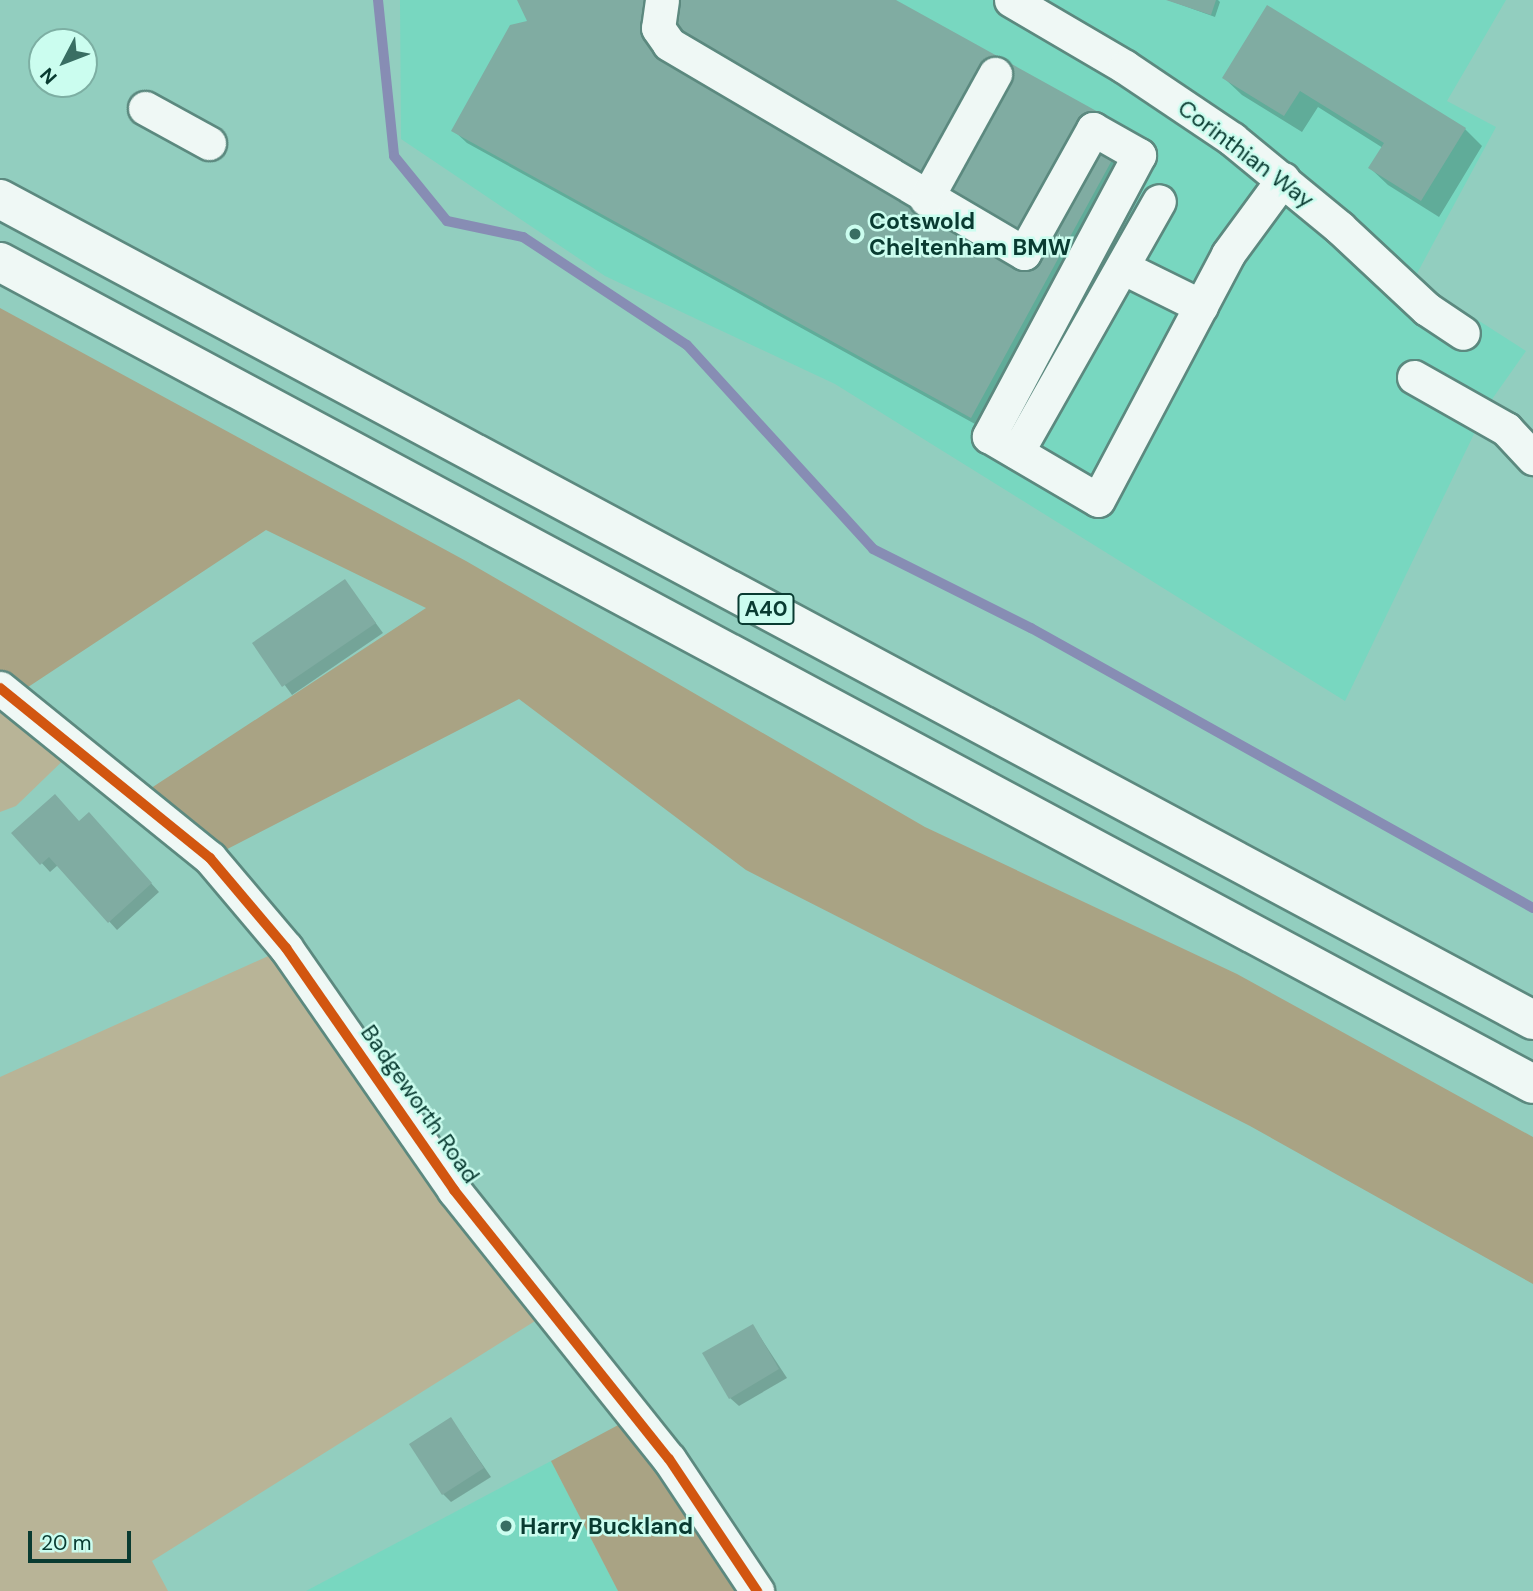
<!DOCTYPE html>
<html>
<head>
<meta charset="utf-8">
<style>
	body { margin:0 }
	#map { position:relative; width:1533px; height:1591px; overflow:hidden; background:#92cebf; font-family:"DM Sans",sans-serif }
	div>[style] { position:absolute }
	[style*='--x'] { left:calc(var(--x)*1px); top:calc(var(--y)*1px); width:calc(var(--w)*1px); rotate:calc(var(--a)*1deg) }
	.built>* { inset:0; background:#78d7c0 }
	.green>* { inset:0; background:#b8b497 }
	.forest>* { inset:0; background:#a9a384 }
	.shadow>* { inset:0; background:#0003 }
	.stream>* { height:10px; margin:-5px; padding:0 5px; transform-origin:5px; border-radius:5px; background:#878db4 }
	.building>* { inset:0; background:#80aca2 }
	.roads { filter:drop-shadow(2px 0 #5c897f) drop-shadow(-2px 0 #5c897f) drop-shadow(0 2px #5c897f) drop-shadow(0 -2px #5c897f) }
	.minor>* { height:33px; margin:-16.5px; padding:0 16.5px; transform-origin:16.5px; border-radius:16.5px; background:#eff8f5 }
	.highway>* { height:38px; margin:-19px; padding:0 19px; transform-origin:19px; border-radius:19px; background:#eff8f5 }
	.cycleway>* { height:10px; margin:-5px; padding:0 5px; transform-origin:5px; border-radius:5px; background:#d25610 }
	.dots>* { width:19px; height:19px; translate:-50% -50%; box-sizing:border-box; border:4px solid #cbfdef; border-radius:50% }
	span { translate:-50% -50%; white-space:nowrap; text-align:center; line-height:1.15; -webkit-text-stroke:5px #cbfdef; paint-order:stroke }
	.shield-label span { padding:2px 5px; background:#cbfdef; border:2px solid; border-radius:5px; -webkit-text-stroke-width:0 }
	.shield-label { font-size:21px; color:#093b31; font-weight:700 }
	.street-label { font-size:23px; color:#093b31 }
	.poi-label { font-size:23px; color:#093b31; font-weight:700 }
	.left { translate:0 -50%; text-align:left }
	.north { position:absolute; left:28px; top:28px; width:70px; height:70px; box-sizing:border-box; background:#cbfdef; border:2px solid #7dafa3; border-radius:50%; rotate:228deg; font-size:19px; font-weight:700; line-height:28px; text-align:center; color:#093b31 }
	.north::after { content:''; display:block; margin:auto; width:24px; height:32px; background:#396e63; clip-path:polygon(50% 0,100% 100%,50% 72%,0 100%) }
	.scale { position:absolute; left:28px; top:1531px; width:103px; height:32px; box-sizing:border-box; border:4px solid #093b31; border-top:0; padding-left:9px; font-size:21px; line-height:24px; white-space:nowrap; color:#093b31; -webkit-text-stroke:5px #cbfdef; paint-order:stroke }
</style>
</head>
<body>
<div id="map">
	<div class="built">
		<i style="clip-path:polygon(400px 0,1506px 0,1447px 101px,1496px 127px,1414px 279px,1526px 351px,1488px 405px,1345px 701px,835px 384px,605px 276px,401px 139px)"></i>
		<i style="clip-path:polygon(551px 1461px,618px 1591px,306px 1591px)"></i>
	</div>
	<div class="green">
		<i style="clip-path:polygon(0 688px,77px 747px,16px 806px,0 812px)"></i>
		<i style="clip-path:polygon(286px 948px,551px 1311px,152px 1561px,168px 1591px,0 1591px,0 1077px)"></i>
	</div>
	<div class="forest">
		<i style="clip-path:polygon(0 308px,466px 561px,925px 827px,1237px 974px,1533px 1137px,1533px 1284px,1250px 1126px,746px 870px,519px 699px,210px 858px,139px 796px,426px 608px,266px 530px,13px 697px,0 688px)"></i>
		<i style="clip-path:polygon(635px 1416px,757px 1591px,618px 1591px,551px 1461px)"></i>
	</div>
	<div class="shadow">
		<i style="clip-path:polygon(522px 0,893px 0,1141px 144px,984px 429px,467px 143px,453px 130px,530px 22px)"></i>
		<i style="clip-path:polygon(1168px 0,1218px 0,1220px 2px,1215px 17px)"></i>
		<i style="clip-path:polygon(1268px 7px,1465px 129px,1482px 146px,1439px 217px,1388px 185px,1370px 168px,1383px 148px,1318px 107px,1302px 132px,1242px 95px,1224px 78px)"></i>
		<i style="clip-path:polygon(345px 581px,383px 633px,292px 695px,254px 643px)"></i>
		<i style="clip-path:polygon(79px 823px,97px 823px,159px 892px,117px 930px,58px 865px,50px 872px,14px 833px)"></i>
		<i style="clip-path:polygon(753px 1326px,787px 1378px,739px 1406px,730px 1398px)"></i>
		<i style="clip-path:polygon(451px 1419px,491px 1477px,451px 1502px,443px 1494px)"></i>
	</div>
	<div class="stream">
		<i style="--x:378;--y:0;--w:157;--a:84.1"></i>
		<i style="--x:394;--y:156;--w:84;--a:50.8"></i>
		<i style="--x:447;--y:221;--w:78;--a:11.9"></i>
		<i style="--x:523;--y:237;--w:196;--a:33.4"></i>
		<i style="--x:687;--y:345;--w:276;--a:47.6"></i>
		<i style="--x:873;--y:549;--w:177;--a:26.6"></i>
		<i style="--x:1031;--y:628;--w:575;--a:29.15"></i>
	</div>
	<div class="building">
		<i style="clip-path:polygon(517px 0,896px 0,1129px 129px,971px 418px,451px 131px,510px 25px,527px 21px)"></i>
		<i style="clip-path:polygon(1166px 0,1216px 0,1211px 15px)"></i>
		<i style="clip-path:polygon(1267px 5px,1466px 128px,1421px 201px,1368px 168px,1384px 143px,1300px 91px,1284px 116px,1222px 78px)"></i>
		<i style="clip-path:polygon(345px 579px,376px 623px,282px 687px,252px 643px)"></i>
		<i style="clip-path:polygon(55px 794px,79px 821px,89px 812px,152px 883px,108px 923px,49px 857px,40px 865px,11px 833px)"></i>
		<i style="clip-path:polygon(753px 1324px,779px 1369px,729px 1399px,702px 1353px)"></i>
		<i style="clip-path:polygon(451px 1417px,484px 1468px,442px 1495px,409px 1444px)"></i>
	</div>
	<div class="roads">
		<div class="minor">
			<i style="--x:662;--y:0;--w:28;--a:98"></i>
			<i style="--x:658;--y:28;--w:19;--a:55"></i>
			<i style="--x:669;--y:44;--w:412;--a:30.5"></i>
			<i style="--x:1024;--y:253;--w:142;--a:-60.9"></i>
			<i style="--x:1093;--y:129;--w:53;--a:29.5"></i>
			<i style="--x:1139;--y:155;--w:319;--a:118.1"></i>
			<i style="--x:989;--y:436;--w:126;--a:30.4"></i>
			<i style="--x:1098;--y:500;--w:278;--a:-62.1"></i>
			<i style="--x:1228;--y:254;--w:93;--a:-53.7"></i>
			<i style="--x:1011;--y:0;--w:132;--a:30.4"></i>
			<i style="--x:1125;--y:67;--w:129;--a:33.9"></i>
			<i style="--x:1232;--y:139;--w:139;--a:39.4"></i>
			<i style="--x:1339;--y:227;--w:120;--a:43"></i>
			<i style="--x:1427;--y:309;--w:43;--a:33.7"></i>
			<i style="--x:145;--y:108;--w:73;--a:28.7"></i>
			<i style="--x:926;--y:199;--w:143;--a:-61.1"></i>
			<i style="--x:1124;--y:268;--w:86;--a:26.3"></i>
			<i style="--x:1414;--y:377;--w:106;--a:29.5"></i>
			<i style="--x:1506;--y:429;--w:40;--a:47"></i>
			<i style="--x:1017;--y:452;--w:288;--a:-60.5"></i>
			<i style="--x:0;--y:688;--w:270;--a:39"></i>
			<i style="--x:210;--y:858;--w:118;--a:49.8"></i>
			<i style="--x:286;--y:948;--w:295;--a:55.2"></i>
			<i style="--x:454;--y:1190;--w:344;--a:51.4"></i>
			<i style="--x:669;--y:1459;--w:159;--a:56.3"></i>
		</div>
		<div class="highway">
			<i style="--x:0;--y:199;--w:1739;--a:28.17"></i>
			<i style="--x:0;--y:262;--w:1739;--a:28.2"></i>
		</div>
	</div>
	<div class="cycleway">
		<i style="--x:0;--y:688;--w:270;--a:39"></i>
		<i style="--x:210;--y:858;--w:118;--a:49.8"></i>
		<i style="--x:286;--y:948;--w:295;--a:55.2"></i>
		<i style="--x:454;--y:1190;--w:344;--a:51.4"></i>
		<i style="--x:669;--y:1459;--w:159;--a:56.3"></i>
	</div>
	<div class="dots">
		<i style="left:855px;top:234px;background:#396e63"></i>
		<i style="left:506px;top:1526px;background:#396e63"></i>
	</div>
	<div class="shield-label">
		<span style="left:766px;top:609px">A40</span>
	</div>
	<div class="street-label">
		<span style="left:1246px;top:154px;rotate:37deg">Corinthian Way</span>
		<span style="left:420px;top:1104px;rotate:55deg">Badgeworth Road</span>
	</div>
	<div class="poi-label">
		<span class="left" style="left:869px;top:234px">Cotswold<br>Cheltenham BMW</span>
		<span class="left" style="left:520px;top:1526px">Harry Buckland</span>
	</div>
	<div class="north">N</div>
	<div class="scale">20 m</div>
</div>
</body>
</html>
